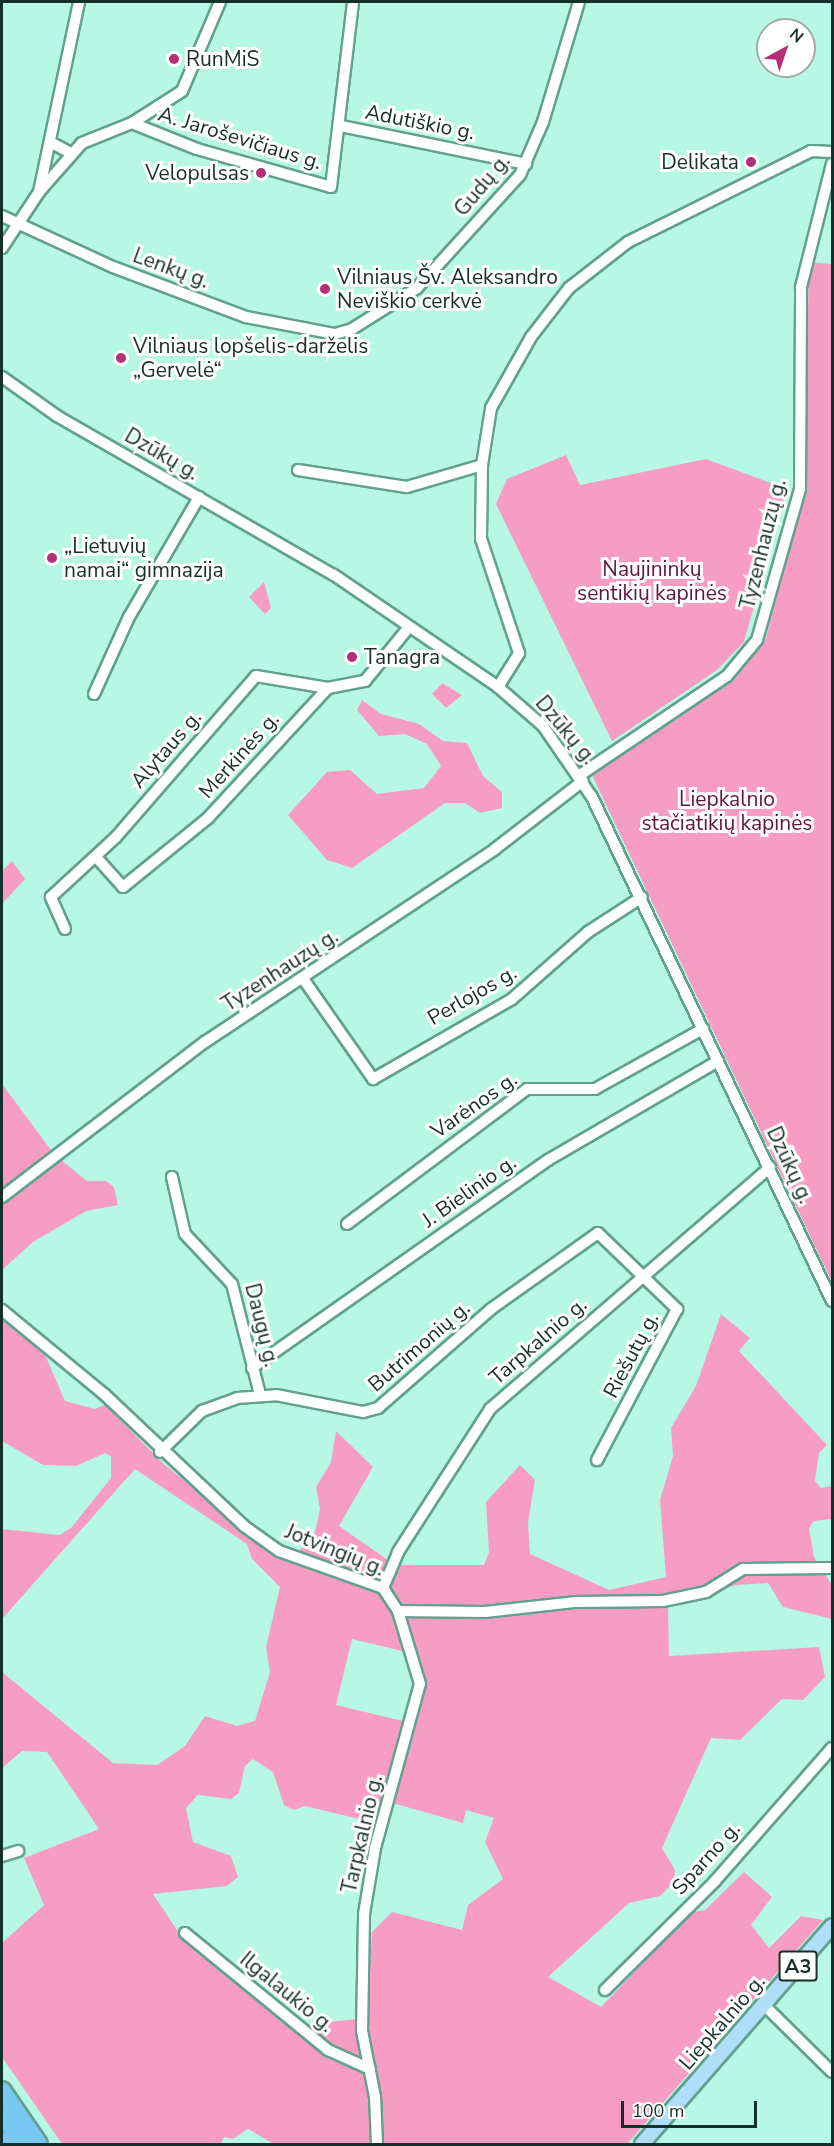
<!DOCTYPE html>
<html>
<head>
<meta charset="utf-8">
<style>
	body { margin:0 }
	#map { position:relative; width:834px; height:2146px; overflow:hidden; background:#b6f8e4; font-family:"Nunito Sans",sans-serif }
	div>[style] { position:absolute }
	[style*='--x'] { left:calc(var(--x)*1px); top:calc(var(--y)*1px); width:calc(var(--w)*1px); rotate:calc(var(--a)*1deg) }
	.green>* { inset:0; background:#f79dc3 }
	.roads { filter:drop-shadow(2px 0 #61a18e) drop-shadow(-2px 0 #61a18e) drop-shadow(0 2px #61a18e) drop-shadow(0 -2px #61a18e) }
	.minor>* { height:10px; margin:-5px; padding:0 5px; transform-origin:5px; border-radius:5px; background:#fff }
	.major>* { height:14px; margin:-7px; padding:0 7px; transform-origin:7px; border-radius:7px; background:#aedef8 }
	.highway>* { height:16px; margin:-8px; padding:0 8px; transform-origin:8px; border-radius:8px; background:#78c8f3 }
	.dots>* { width:16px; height:16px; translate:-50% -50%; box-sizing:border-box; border:3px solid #fff; border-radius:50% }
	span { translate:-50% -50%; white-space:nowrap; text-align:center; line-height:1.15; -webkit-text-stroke:6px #fff; paint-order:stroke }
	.shield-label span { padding:2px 4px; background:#fff; border:2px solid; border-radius:4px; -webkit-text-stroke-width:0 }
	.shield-label { font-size:20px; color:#153029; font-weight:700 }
	.poi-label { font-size:21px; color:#153029 }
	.left { translate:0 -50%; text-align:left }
	.right { translate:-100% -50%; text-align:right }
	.street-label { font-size:21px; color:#153029 }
	.park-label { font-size:21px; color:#61143c }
	.frame { position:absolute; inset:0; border:3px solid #153029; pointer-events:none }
	.north { position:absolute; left:756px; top:18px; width:60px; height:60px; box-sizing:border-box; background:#fff; border:2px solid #a1aca9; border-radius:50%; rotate:40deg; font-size:16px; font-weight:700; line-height:24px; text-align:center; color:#153029 }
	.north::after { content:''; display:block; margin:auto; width:21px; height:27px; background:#b42f75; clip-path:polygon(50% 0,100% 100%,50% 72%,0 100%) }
	.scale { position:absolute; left:621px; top:2101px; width:136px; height:27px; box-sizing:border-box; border:3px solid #153029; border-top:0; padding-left:8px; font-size:18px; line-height:21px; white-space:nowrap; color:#153029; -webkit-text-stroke:4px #fff; paint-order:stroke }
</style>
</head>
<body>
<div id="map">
	<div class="green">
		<i style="clip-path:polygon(809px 262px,832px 264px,832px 1282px,592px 775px,735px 679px,766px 638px,804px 495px)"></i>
		<i style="clip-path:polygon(566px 455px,580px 485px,706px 459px,787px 489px,744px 642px,717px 670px,612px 741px,496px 504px,507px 479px)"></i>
		<i style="clip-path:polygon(264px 582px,271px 608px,265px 614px,249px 597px)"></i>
		<i style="clip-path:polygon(442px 683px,462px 695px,446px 708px,432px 694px)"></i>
		<i style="clip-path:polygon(362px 700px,381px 714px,419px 724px,443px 741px,467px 743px,483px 776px,502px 792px,502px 808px,480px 813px,465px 803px,445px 803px,352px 868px,327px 860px,288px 815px,327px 772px,350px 770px,377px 794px,424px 788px,441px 766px,427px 744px,405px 734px,379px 736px,357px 710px)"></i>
		<i style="clip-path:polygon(12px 861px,25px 879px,2px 904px,2px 871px)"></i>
		<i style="clip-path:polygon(2px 1084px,51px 1150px,2px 1191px)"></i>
		<i style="clip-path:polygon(56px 1156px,87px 1181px,106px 1181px,114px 1187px,118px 1205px,86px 1211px,33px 1242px,2px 1270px,2px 1202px)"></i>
		<i style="clip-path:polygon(evenodd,2px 1312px,42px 1348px,65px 1401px,95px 1409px,105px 1405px,165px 1465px,286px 1562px,314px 1537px,320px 1509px,316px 1487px,331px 1462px,336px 1431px,373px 1467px,339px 1526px,395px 1565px,484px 1565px,489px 1552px,486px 1502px,520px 1465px,535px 1480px,528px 1522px,530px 1554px,609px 1590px,666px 1577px,660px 1500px,673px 1456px,671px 1428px,696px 1386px,721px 1314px,750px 1338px,739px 1351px,827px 1445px,819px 1453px,815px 1481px,821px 1488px,832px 1486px,832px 1519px,814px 1521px,809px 1528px,814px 1557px,832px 1585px,832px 1619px,783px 1607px,768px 1583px,736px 1585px,668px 1607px,669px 1656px,819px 1647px,825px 1677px,803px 1700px,782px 1699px,740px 1740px,711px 1738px,662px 1848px,675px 1870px,674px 1882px,660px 1896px,629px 1903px,548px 1977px,601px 2007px,692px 1912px,705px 1910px,744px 1872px,772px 1897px,751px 1925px,769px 1948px,801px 1916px,823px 1920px,627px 2144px,274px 2144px,248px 2129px,233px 2139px,224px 2137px,221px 2144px,62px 2144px,2px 2057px,2px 1943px,44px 1905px,24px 1858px,99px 1829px,47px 1752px,22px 1751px,2px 1768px,2px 1672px,113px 1763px,157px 1765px,185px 1746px,205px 1716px,237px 1726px,255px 1721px,270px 1672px,266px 1647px,280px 1587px,252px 1559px,247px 1544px,135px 1469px,2px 1619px,2px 1529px,59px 1535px,71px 1528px,111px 1478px,111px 1456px,105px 1453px,76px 1466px,43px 1465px,2px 1441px,2px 1312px,352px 1639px,406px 1652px,414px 1683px,407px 1722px,336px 1705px,352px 1639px,2px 1312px,253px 1759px,273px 1772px,284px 1805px,294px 1810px,305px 1806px,376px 1823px,382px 1800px,463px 1823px,466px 1810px,494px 1818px,485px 1842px,503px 1879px,468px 1905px,462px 1930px,392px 1912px,372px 1932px,367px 2018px,288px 2026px,181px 1936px,153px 1894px,227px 1886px,238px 1877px,231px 1856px,193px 1842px,186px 1808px,198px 1795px,231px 1799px,239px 1793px,245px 1766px,253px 1759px)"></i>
	</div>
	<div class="roads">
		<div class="minor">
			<i style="--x:132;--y:123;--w:70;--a:21.8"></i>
			<i style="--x:197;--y:149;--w:139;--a:15.8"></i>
			<i style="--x:331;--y:187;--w:186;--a:-83.2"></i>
			<i style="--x:341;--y:126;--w:189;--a:11.6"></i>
			<i style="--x:50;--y:142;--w:24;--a:28"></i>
			<i style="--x:39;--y:192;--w:65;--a:-48.7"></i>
			<i style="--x:82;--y:143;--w:54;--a:-21.8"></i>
			<i style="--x:132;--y:123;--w:59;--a:-32.6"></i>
			<i style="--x:182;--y:91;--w:97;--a:-66.9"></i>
			<i style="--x:2;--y:216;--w:122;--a:24.7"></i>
			<i style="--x:113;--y:267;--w:142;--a:20.6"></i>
			<i style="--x:246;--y:317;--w:91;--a:10.8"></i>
			<i style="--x:335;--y:334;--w:18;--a:-16"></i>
			<i style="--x:352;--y:329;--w:77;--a:-32.2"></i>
			<i style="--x:417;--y:288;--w:153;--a:-47.7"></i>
			<i style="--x:520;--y:175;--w:58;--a:-66.5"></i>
			<i style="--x:543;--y:122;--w:125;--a:-73.3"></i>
			<i style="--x:2;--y:248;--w:67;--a:-56.5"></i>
			<i style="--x:39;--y:192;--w:194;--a:-78.1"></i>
			<i style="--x:2;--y:377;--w:67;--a:35.3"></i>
			<i style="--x:57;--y:416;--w:319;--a:29.9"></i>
			<i style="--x:334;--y:575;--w:199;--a:34.3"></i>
			<i style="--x:498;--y:687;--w:60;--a:40.9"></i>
			<i style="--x:543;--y:726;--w:86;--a:55.4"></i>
			<i style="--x:592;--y:797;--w:558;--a:64.54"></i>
			<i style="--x:298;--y:470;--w:110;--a:8.9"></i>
			<i style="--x:407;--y:487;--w:78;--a:-16.3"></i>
			<i style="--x:498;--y:687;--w:40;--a:-58"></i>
			<i style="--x:519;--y:653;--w:120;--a:-108.4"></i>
			<i style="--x:481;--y:539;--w:74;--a:-89.2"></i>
			<i style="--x:482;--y:465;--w:58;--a:-81"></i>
			<i style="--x:491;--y:408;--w:81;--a:-60.6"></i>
			<i style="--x:531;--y:337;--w:62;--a:-52.2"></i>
			<i style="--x:569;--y:288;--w:75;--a:-37.9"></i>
			<i style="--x:628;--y:242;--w:204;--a:-26.4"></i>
			<i style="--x:811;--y:151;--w:21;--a:3"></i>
			<i style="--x:94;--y:694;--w:85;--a:-65.6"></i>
			<i style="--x:129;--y:617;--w:139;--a:-59.7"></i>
			<i style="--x:580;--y:775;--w:177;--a:-34"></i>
			<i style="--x:727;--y:676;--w:47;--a:-50.2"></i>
			<i style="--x:757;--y:640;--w:157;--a:-74.1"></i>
			<i style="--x:800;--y:489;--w:202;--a:-89.7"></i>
			<i style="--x:801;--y:287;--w:127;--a:-75.9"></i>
			<i style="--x:96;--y:857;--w:40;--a:48"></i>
			<i style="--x:123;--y:887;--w:109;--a:-39.1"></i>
			<i style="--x:208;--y:818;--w:177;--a:-47.3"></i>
			<i style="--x:328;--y:688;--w:38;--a:-11"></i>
			<i style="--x:365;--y:681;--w:70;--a:-50.8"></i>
			<i style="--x:65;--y:929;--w:35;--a:-114"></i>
			<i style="--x:51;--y:897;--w:88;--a:-42.7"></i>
			<i style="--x:116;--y:837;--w:213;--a:-49"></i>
			<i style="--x:256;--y:676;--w:73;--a:9.5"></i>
			<i style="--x:304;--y:980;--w:121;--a:55.1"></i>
			<i style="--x:373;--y:1079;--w:160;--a:-29.9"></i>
			<i style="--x:512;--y:999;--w:101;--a:-41.4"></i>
			<i style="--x:588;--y:932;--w:64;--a:-32.9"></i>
			<i style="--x:172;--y:1177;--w:58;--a:77.2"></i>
			<i style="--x:185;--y:1234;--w:69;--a:46.8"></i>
			<i style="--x:232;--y:1284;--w:114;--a:75.8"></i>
			<i style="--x:2;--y:1197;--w:255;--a:-37.4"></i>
			<i style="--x:205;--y:1042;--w:348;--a:-33.6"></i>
			<i style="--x:495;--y:849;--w:111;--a:-37.7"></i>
			<i style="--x:347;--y:1224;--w:225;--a:-36.9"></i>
			<i style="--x:527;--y:1089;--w:68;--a:0"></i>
			<i style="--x:595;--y:1089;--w:124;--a:-29.1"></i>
			<i style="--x:2;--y:1310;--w:132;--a:39.5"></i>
			<i style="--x:104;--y:1394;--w:192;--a:43.3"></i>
			<i style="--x:244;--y:1526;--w:43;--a:35.5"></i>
			<i style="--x:279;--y:1551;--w:110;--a:19.6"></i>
			<i style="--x:383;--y:1588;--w:27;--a:57"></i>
			<i style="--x:398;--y:1611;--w:87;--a:0.7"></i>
			<i style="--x:485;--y:1612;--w:92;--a:-6.3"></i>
			<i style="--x:576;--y:1602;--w:87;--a:-0.7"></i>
			<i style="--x:663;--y:1601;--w:44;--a:-11.8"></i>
			<i style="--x:706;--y:1592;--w:44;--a:-31.9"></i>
			<i style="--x:743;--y:1569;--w:89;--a:-0.6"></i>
			<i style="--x:252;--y:1368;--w:362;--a:-35.1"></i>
			<i style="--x:548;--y:1160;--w:197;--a:-30.2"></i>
			<i style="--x:160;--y:1452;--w:59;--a:-44.3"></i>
			<i style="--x:202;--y:1411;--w:37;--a:-20"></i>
			<i style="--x:237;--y:1398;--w:39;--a:-4"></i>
			<i style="--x:276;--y:1395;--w:89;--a:11.1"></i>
			<i style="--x:363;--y:1412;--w:16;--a:-15"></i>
			<i style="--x:378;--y:1408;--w:150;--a:-41.2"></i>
			<i style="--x:491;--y:1309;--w:131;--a:-35.4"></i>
			<i style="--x:598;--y:1233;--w:110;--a:43.9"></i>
			<i style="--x:677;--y:1309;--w:171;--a:117.9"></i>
			<i style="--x:383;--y:1588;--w:39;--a:-67"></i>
			<i style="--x:398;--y:1552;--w:170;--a:-57.2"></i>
			<i style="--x:490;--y:1409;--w:370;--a:-40.8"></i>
			<i style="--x:2;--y:1856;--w:17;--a:-17"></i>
			<i style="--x:185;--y:1933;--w:185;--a:39.3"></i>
			<i style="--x:328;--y:2050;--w:46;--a:24.3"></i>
			<i style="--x:605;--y:1990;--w:155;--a:-44.7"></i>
			<i style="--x:715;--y:1881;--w:177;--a:-48.7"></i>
			<i style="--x:764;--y:2005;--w:95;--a:44.6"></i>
			<i style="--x:377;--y:2144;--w:47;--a:-92.4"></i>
			<i style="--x:375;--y:2097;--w:67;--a:-101.1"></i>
			<i style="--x:362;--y:2031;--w:117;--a:-89"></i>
			<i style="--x:364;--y:1914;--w:67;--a:-80.5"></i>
			<i style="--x:375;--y:1848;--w:170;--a:-74.7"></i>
			<i style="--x:420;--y:1684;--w:76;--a:-106.8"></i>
		</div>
		<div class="major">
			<i style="--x:642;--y:2144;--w:289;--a:-48.9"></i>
		</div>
		<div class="highway">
			<i style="--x:2;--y:2090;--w:65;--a:55.6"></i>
			<i style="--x:2;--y:2114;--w:36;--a:56"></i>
			<i style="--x:2;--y:2140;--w:5;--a:53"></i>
		</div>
	</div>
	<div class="dots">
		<i style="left:174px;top:59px;background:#b42f75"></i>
		<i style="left:751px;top:162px;background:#b42f75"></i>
		<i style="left:261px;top:173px;background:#b42f75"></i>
		<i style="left:325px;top:289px;background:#b42f75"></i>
		<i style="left:121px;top:358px;background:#b42f75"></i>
		<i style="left:52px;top:558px;background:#b42f75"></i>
		<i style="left:352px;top:657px;background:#b42f75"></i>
	</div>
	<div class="shield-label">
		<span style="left:798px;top:1966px">A3</span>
	</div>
	<div class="poi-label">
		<span class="left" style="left:186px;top:59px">RunMiS</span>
		<span class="right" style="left:739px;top:162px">Delikata</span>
		<span class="right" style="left:249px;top:173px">Velopulsas</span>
		<span class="left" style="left:337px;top:289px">Vilniaus Šv. Aleksandro<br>Neviškio cerkvė</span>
		<span class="left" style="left:133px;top:358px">Vilniaus lopšelis-darželis<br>„Gervelė“</span>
		<span class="left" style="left:64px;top:558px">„Lietuvių<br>namai“ gimnazija</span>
		<span class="left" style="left:364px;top:657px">Tanagra</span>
	</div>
	<div class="street-label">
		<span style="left:420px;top:122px;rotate:11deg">Adutiškio g.</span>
		<span style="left:240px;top:138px;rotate:17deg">A. Jaroševičiaus g.</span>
		<span style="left:482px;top:185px;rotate:-50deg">Gudų g.</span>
		<span style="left:171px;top:268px;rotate:20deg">Lenkų g.</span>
		<span style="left:162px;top:454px;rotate:30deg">Dzūkų g.</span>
		<span style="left:763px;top:544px;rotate:-76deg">Tyzenhauzų g.</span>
		<span style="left:566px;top:730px;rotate:50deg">Dzūkų g.</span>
		<span style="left:166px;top:749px;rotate:-49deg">Alytaus g.</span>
		<span style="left:239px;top:755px;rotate:-48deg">Merkinės g.</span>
		<span style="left:280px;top:970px;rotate:-33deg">Tyzenhauzų g.</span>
		<span style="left:472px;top:995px;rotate:-30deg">Perlojos g.</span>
		<span style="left:474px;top:1105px;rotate:-35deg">Varėnos g.</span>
		<span style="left:790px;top:1165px;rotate:65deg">Dzūkų g.</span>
		<span style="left:469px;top:1191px;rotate:-35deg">J. Bielinio g.</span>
		<span style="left:262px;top:1325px;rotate:76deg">Daugų g.</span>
		<span style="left:538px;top:1341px;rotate:-41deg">Tarpkalnio g.</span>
		<span style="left:419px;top:1346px;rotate:-41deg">Butrimonių g.</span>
		<span style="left:631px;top:1355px;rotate:-62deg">Riešutų g.</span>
		<span style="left:335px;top:1550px;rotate:22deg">Jotvingių g.</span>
		<span style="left:362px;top:1834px;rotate:-77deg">Tarpkalnio g.</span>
		<span style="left:706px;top:1858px;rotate:-48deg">Sparno g.</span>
		<span style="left:287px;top:1992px;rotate:39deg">Ilgalaukio g.</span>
		<span style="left:722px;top:2022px;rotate:-49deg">Liepkalnio g.</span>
	</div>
	<div class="park-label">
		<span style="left:652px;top:581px">Naujininkų<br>sentikių kapinės</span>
		<span style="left:727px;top:811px">Liepkalnio<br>stačiatikių kapinės</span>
	</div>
	<div class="frame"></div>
	<div class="north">N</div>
	<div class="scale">100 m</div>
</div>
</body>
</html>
